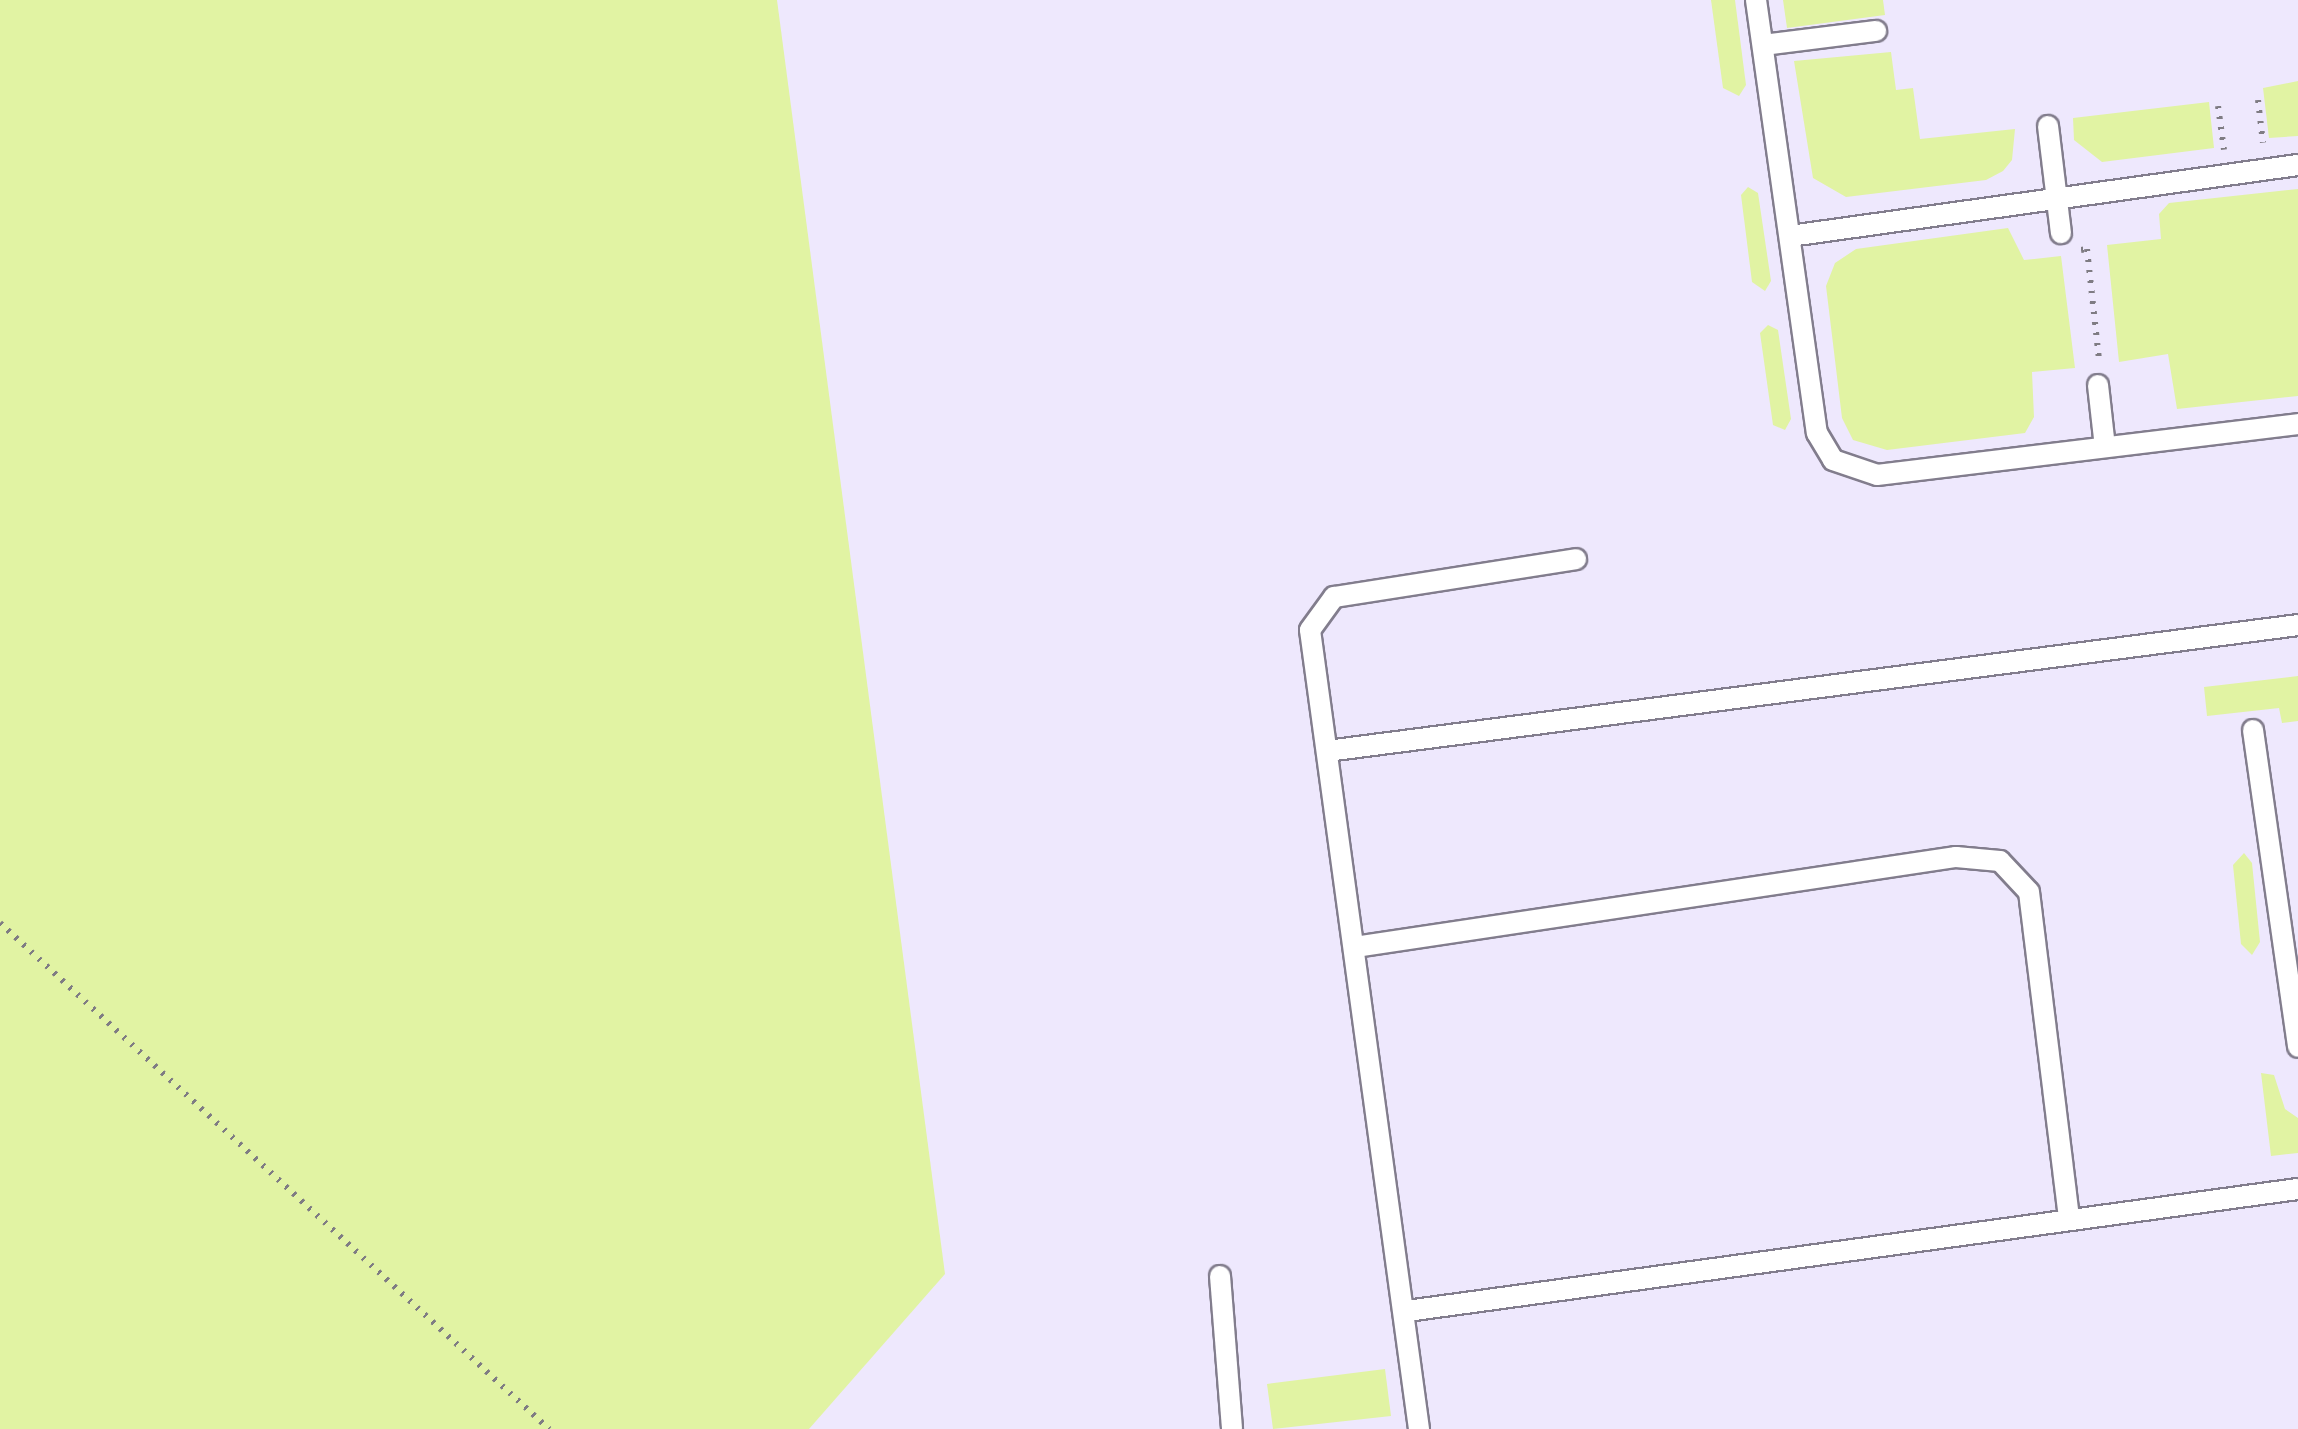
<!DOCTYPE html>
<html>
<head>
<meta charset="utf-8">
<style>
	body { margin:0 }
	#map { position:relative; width:2298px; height:1429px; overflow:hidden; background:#faf7ff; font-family:"Roboto Condensed",sans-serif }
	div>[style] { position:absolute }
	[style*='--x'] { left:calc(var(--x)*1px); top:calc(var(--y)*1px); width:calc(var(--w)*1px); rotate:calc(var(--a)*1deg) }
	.built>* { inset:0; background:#eee8fd }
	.green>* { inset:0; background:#e1f3a3 }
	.path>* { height:6px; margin-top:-3px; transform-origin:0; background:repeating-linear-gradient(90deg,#7f7c83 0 2.5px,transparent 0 10.5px) }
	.roads { filter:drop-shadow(2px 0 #827d8d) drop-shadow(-2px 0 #827d8d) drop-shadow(0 2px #827d8d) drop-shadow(0 -2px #827d8d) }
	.service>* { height:20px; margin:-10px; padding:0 10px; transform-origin:10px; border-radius:10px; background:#fff }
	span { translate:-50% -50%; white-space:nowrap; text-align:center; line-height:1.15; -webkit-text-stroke:10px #faf7ff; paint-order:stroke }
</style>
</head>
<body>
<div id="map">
	<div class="built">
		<i style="clip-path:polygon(0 0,2298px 0,2298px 1429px,0 1429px)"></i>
	</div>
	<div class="green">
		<i style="clip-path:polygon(0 0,777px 0,945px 1274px,809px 1429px,0 1429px)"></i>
		<i style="clip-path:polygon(1711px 0,1735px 0,1746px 85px,1739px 96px,1723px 88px)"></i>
		<i style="clip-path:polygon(1783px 0,1883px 0,1885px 15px,1787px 28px)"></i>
		<i style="clip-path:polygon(1891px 52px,1896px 90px,1913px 88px,1920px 139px,2015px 129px,2012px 160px,2003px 171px,1986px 180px,1846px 197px,1813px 178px,1794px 61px)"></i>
		<i style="clip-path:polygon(2298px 81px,2298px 136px,2269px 138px,2263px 88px)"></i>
		<i style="clip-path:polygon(2209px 102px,2214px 148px,2102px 162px,2074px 140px,2073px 118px)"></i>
		<i style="clip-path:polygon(1748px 187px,1758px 193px,1771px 281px,1765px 291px,1752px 282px,1741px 195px)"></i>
		<i style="clip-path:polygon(2298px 189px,2298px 396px,2177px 409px,2168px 354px,2119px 362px,2107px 245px,2161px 239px,2159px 214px,2169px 203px)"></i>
		<i style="clip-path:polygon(2008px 228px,2024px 260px,2061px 256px,2075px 368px,2032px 372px,2034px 417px,2025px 433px,1887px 450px,1853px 440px,1842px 418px,1826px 286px,1835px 263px,1856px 249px)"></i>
		<i style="clip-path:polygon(1768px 325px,1778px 330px,1791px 419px,1785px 430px,1773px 425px,1760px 333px)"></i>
		<i style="clip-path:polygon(2298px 676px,2298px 721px,2282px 723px,2279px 708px,2207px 716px,2204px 687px)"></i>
		<i style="clip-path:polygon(2244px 853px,2252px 863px,2260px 942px,2252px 955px,2241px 944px,2233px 865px)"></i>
		<i style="clip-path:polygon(2261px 1073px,2274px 1075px,2285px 1109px,2298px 1118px,2298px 1153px,2271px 1156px)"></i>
		<i style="clip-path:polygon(1385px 1369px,1391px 1416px,1273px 1429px,1267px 1384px)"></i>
	</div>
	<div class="path">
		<i style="--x:2258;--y:100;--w:43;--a:83.4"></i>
		<i style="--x:2218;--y:106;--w:44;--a:82.2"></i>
		<i style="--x:2081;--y:250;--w:6;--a:-9"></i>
		<i style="--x:2087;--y:249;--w:111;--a:83.8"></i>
		<i style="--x:0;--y:923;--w:747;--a:42.67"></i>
	</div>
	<div class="roads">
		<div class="service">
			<i style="--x:1756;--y:0;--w:437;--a:82"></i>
			<i style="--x:1817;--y:433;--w:31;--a:59"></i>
			<i style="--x:1833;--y:460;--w:46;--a:18.8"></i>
			<i style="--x:1877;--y:475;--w:424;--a:-6.9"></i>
			<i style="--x:1763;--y:45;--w:114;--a:-7.1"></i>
			<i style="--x:2048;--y:126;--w:108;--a:83.1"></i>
			<i style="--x:1790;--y:236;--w:513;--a:-7.96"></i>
			<i style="--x:2098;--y:385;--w:62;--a:83.6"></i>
			<i style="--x:2253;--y:730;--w:320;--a:81.9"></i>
			<i style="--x:1327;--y:751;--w:979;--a:-7.39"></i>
			<i style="--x:1355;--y:947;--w:608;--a:-8.52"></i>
			<i style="--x:1956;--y:857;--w:44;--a:5.2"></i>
			<i style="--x:2000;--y:861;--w:42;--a:46.9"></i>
			<i style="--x:2029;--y:892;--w:330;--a:83"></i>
			<i style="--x:1220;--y:1276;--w:153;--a:85.5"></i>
			<i style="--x:1407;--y:1311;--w:899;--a:-7.8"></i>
			<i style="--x:1419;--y:1429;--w:806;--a:-97.77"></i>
			<i style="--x:1310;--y:630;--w:41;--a:-54"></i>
			<i style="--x:1334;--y:597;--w:245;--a:-8.9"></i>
		</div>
	</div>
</div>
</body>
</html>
